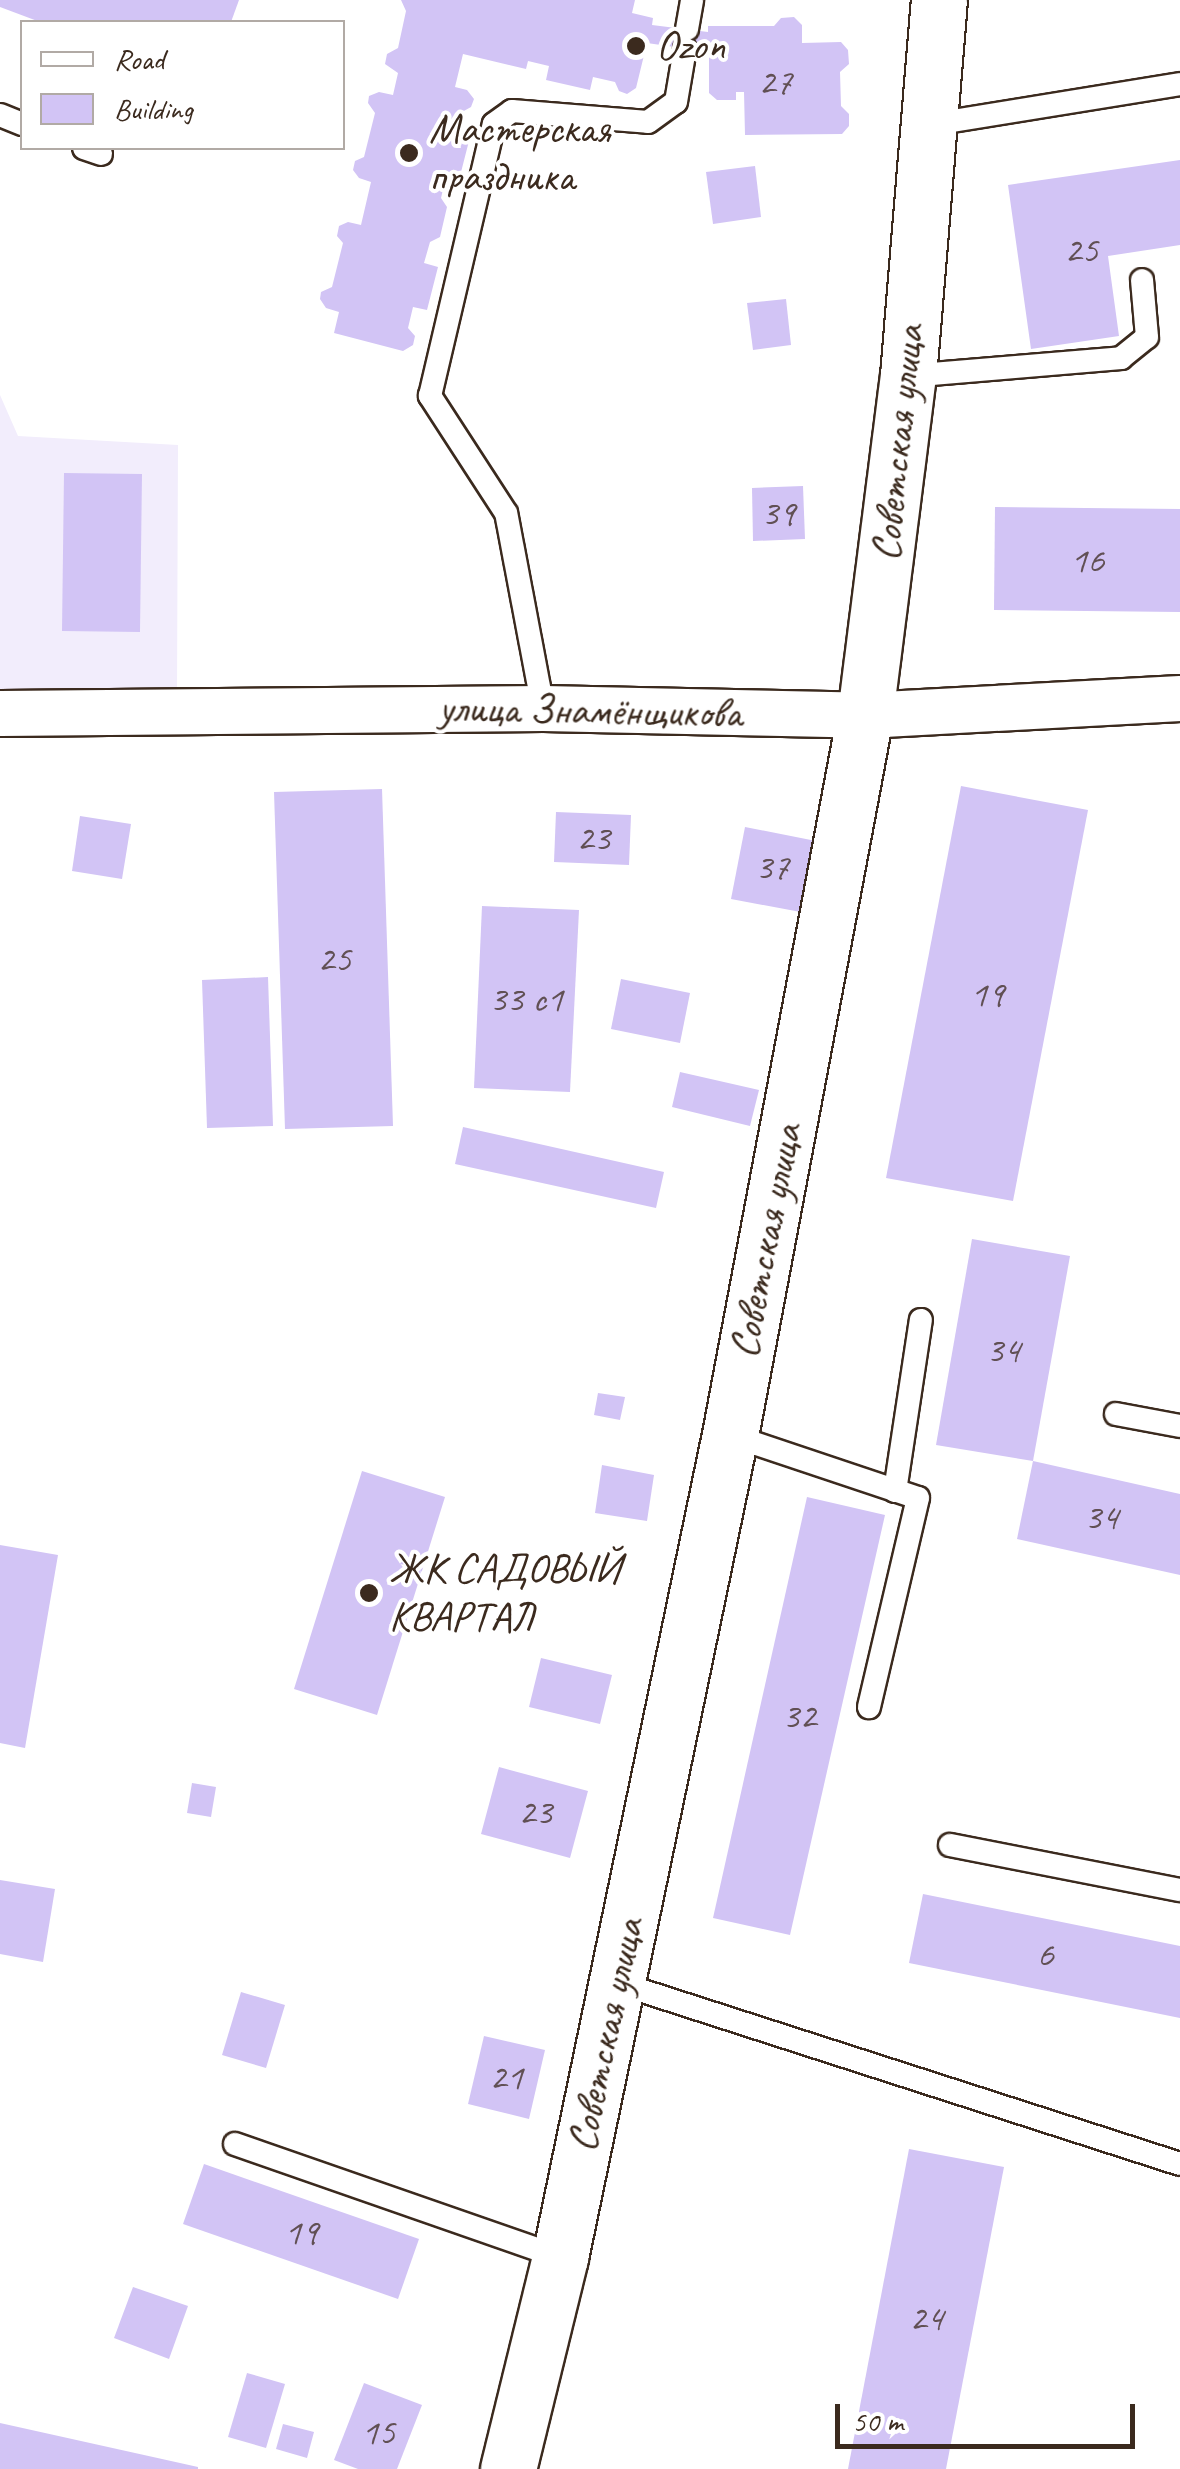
<!DOCTYPE html>
<html>
<head>
<meta charset="utf-8">
<style>
	body { margin:0 }
	#map { position:relative; width:1180px; height:2469px; overflow:hidden; background:#fff; font-family:Caveat,sans-serif }
	div>[style] { position:absolute }
	[style*='--x'] { left:calc(var(--x)*1px); top:calc(var(--y)*1px); width:calc(var(--w)*1px); rotate:calc(var(--a)*1deg) }
	.built>* { inset:0; background:#f2edfc }
	.building>* { inset:0; background:#d2c4f5 }
	.roads { filter:drop-shadow(2px 0 #3b2a1e) drop-shadow(-2px 0 #3b2a1e) drop-shadow(0 2px #3b2a1e) drop-shadow(0 -2px #3b2a1e) }
	.service>* { height:22px; margin:-11px; padding:0 11px; transform-origin:11px; border-radius:11px; background:#fff }
	.minor>* { height:45px; margin:-22.5px; padding:0 22.5px; transform-origin:22.5px; border-radius:22.5px; background:#fff }
	.tertiary>* { height:55px; margin:-27.5px; padding:0 27.5px; transform-origin:27.5px; border-radius:27.5px; background:#fff }
	.dots>* { width:28px; height:28px; translate:-50% -50%; box-sizing:border-box; border:5px solid #fff; border-radius:50% }
	span { translate:-50% -50%; white-space:nowrap; text-align:center; line-height:1.15; -webkit-text-stroke:8px #fff; paint-order:stroke }
	.number-label { font-size:38px; color:#615054 }
	.number-label span { -webkit-text-stroke-width:0 }
	.poi-label { font-size:42px; color:#3b2a1e }
	.left { translate:0 -50%; text-align:left }
	.street-label { font-size:42px; color:#3b2a1e }
	.legend { position:absolute; left:20px; top:20px; width:325px; height:130px; box-sizing:border-box; background:#fff; border:2px solid #b1aaa5; margin:0; padding:12px 18px; list-style:none; font-size:30px; color:#3b2a1e }
	.legend li { display:flex; align-items:center; gap:20px; height:50px }
	.legend b { width:50px; border:2px solid #b1aaa5 }
	.scale { position:absolute; left:835px; top:2404px; width:300px; height:45px; box-sizing:border-box; border:5px solid #3b2a1e; border-top:0; padding-left:12px; font-size:30px; line-height:35px; white-space:nowrap; color:#3b2a1e; -webkit-text-stroke:8px #fff; paint-order:stroke }
</style>
</head>
<body>
<div id="map">
	<div class="built">
		<i style="clip-path:polygon(0 395px,18px 436px,178px 445px,177px 695px,0 694px)"></i>
	</div>
	<div class="building">
		<i style="clip-path:polygon(0 0,239px 0,231px 22px,40px 22px,0 7px)"></i>
		<i style="clip-path:polygon(401px 0,635px 0,632px 13px,653px 18px,652px 25px,708px 32px,708px 26px,774px 26px,781px 18px,794px 17px,802px 25px,802px 43px,841px 42px,848px 50px,849px 64px,840px 72px,841px 106px,849px 114px,849px 126px,842px 134px,745px 135px,744px 92px,736px 92px,736px 100px,717px 100px,709px 93px,709px 52px,647px 43px,636px 88px,627px 94px,619px 91px,615px 82px,593px 77px,590px 90px,546px 80px,549px 66px,528px 61px,526px 69px,463px 54px,455px 87px,467px 90px,474px 99px,471px 107px,462px 112px,457px 133px,470px 137px,459px 180px,446px 177px,441px 198px,447px 207px,440px 237px,430px 242px,424px 263px,438px 267px,427px 310px,413px 307px,408px 328px,415px 336px,413px 345px,403px 351px,334px 333px,339px 312px,326px 308px,320px 299px,321px 292px,332px 287px,343px 243px,337px 236px,339px 226px,348px 222px,361px 225px,371px 182px,359px 178px,353px 170px,355px 161px,364px 157px,375px 113px,368px 103px,369px 96px,379px 92px,393px 95px,398px 73px,385px 64px,387px 54px,398px 48px,406px 11px)"></i>
		<i style="clip-path:polygon(1180px 160px,1180px 245px,1108px 256px,1119px 336px,1031px 349px,1008px 185px)"></i>
		<i style="clip-path:polygon(755px 166px,761px 217px,713px 224px,706px 172px)"></i>
		<i style="clip-path:polygon(786px 299px,791px 345px,753px 350px,747px 303px)"></i>
		<i style="clip-path:polygon(64px 473px,142px 474px,140px 632px,62px 631px)"></i>
		<i style="clip-path:polygon(803px 486px,805px 539px,753px 541px,752px 488px)"></i>
		<i style="clip-path:polygon(995px 507px,1180px 509px,1180px 612px,994px 610px)"></i>
		<i style="clip-path:polygon(961px 786px,1088px 810px,1013px 1201px,886px 1178px)"></i>
		<i style="clip-path:polygon(382px 789px,393px 1126px,285px 1129px,274px 792px)"></i>
		<i style="clip-path:polygon(556px 812px,631px 815px,629px 865px,554px 862px)"></i>
		<i style="clip-path:polygon(80px 816px,131px 824px,122px 879px,72px 871px)"></i>
		<i style="clip-path:polygon(745px 827px,821px 842px,806px 913px,731px 899px)"></i>
		<i style="clip-path:polygon(482px 906px,579px 910px,570px 1092px,474px 1088px)"></i>
		<i style="clip-path:polygon(268px 977px,273px 1126px,207px 1128px,202px 980px)"></i>
		<i style="clip-path:polygon(621px 979px,690px 993px,680px 1043px,611px 1029px)"></i>
		<i style="clip-path:polygon(680px 1072px,759px 1090px,750px 1126px,672px 1107px)"></i>
		<i style="clip-path:polygon(463px 1127px,664px 1172px,656px 1208px,455px 1164px)"></i>
		<i style="clip-path:polygon(972px 1239px,1070px 1256px,1033px 1461px,936px 1445px)"></i>
		<i style="clip-path:polygon(598px 1393px,625px 1397px,620px 1420px,594px 1415px)"></i>
		<i style="clip-path:polygon(1033px 1461px,1180px 1494px,1180px 1575px,1017px 1539px)"></i>
		<i style="clip-path:polygon(602px 1465px,654px 1475px,647px 1521px,595px 1513px)"></i>
		<i style="clip-path:polygon(362px 1471px,445px 1497px,377px 1715px,294px 1689px)"></i>
		<i style="clip-path:polygon(807px 1497px,885px 1515px,790px 1935px,713px 1918px)"></i>
		<i style="clip-path:polygon(0 1545px,58px 1555px,25px 1748px,0 1743px)"></i>
		<i style="clip-path:polygon(541px 1658px,612px 1675px,600px 1724px,529px 1707px)"></i>
		<i style="clip-path:polygon(499px 1767px,588px 1791px,570px 1858px,481px 1834px)"></i>
		<i style="clip-path:polygon(192px 1783px,216px 1787px,211px 1817px,187px 1813px)"></i>
		<i style="clip-path:polygon(0 1880px,55px 1889px,43px 1962px,0 1954px)"></i>
		<i style="clip-path:polygon(923px 1894px,1180px 1946px,1180px 2018px,909px 1963px)"></i>
		<i style="clip-path:polygon(241px 1992px,285px 2005px,266px 2068px,222px 2055px)"></i>
		<i style="clip-path:polygon(484px 2036px,545px 2050px,529px 2119px,468px 2104px)"></i>
		<i style="clip-path:polygon(909px 2149px,1004px 2167px,946px 2469px,848px 2469px)"></i>
		<i style="clip-path:polygon(204px 2164px,419px 2239px,398px 2299px,183px 2224px)"></i>
		<i style="clip-path:polygon(133px 2287px,188px 2306px,169px 2359px,114px 2338px)"></i>
		<i style="clip-path:polygon(247px 2373px,285px 2384px,266px 2448px,228px 2437px)"></i>
		<i style="clip-path:polygon(364px 2383px,422px 2405px,397px 2469px,358px 2469px,334px 2460px)"></i>
		<i style="clip-path:polygon(0 2423px,198px 2467px,198px 2469px,0 2469px)"></i>
		<i style="clip-path:polygon(283px 2424px,314px 2432px,307px 2458px,276px 2449px)"></i>
	</div>
	<div class="roads">
		<div class="service">
			<i style="--x:687;--y:29;--w:29;--a:-80"></i>
			<i style="--x:0;--y:115;--w:24;--a:22"></i>
			<i style="--x:928;--y:125;--w:255;--a:-9.2"></i>
			<i style="--x:84;--y:148;--w:18;--a:19"></i>
			<i style="--x:908;--y:376;--w:214;--a:-4.8"></i>
			<i style="--x:1121;--y:358;--w:33;--a:-39"></i>
			<i style="--x:1147;--y:337;--w:57;--a:-95"></i>
			<i style="--x:543;--y:708;--w:198;--a:-100.7"></i>
			<i style="--x:506;--y:513;--w:140;--a:-123"></i>
			<i style="--x:430;--y:396;--w:279;--a:-76.8"></i>
			<i style="--x:494;--y:124;--w:22;--a:-36"></i>
			<i style="--x:512;--y:111;--w:136;--a:4.6"></i>
			<i style="--x:648;--y:122;--w:34;--a:-36"></i>
			<i style="--x:676;--y:102;--w:54;--a:-80.4"></i>
			<i style="--x:1116;--y:1414;--w:65;--a:10.6"></i>
			<i style="--x:730;--y:1435;--w:198;--a:18.5"></i>
			<i style="--x:918;--y:1498;--w:215;--a:103.2"></i>
			<i style="--x:895;--y:1491;--w:173;--a:-81.4"></i>
			<i style="--x:950;--y:1845;--w:234;--a:11.1"></i>
			<i style="--x:618;--y:1983;--w:590;--a:17.85"></i>
			<i style="--x:235;--y:2144;--w:344;--a:19.2"></i>
		</div>
		<div class="minor">
			<i style="--x:0;--y:713;--w:543;--a:-0.53"></i>
			<i style="--x:543;--y:708;--w:322;--a:1.2"></i>
			<i style="--x:865;--y:715;--w:315;--a:-3.1"></i>
		</div>
		<div class="tertiary">
			<i style="--x:508;--y:2469;--w:218;--a:-76.2"></i>
			<i style="--x:560;--y:2257;--w:839;--a:-78.32"></i>
			<i style="--x:730;--y:1435;--w:733;--a:-79.38"></i>
			<i style="--x:865;--y:715;--w:342;--a:-82.8"></i>
			<i style="--x:908;--y:376;--w:377;--a:-85.3"></i>
		</div>
	</div>
	<div class="dots">
		<i style="left:636px;top:46px;background:#3b2a1e"></i>
		<i style="left:409px;top:153px;background:#3b2a1e"></i>
		<i style="left:369px;top:1593px;background:#3b2a1e"></i>
	</div>
	<div class="number-label">
		<span style="left:775px;top:82px">27</span>
		<span style="left:1081px;top:250px">25</span>
		<span style="left:778px;top:513px">39</span>
		<span style="left:1087px;top:560px">16</span>
		<span style="left:593px;top:838px">23</span>
		<span style="left:772px;top:867px">37</span>
		<span style="left:334px;top:959px">25</span>
		<span style="left:987px;top:994px">19</span>
		<span style="left:526px;top:999px">33 с1</span>
		<span style="left:1003px;top:1350px">34</span>
		<span style="left:1101px;top:1517px">34</span>
		<span style="left:799px;top:1716px">32</span>
		<span style="left:535px;top:1812px">23</span>
		<span style="left:1045px;top:1954px">6</span>
		<span style="left:506px;top:2077px">21</span>
		<span style="left:301px;top:2232px">19</span>
		<span style="left:926px;top:2318px">24</span>
		<span style="left:378px;top:2432px">15</span>
	</div>
	<div class="poi-label">
		<span class="left" style="left:656px;top:46px">Ozon</span>
		<span class="left" style="left:429px;top:153px">Мастерская<br>праздника</span>
		<span class="left" style="left:389px;top:1593px">ЖК САДОВЫЙ<br>КВАРТАЛ</span>
	</div>
	<div class="street-label">
		<span style="left:898px;top:443px;rotate:-84deg">Советская улица</span>
		<span style="left:590px;top:711px;rotate:1deg">улица Знамёнщикова</span>
		<span style="left:766px;top:1241px;rotate:-79deg">Советская улица</span>
		<span style="left:606px;top:2035px;rotate:-78deg">Советская улица</span>
	</div>
	<ul class="legend">
	<li><b style="height:12px;background:#fff"></b>Road</li>
	<li><b style="height:28px;background:#d2c4f5"></b>Building</li>
	</ul>
	<div class="scale">50 m</div>
</div>
</body>
</html>
